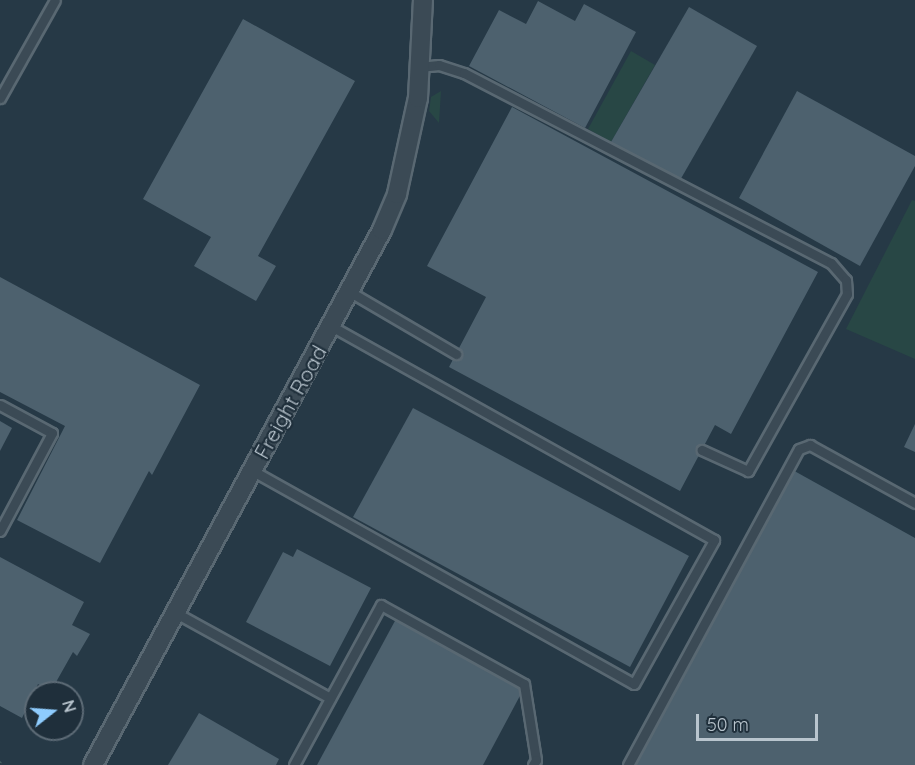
<!DOCTYPE html>
<html>
<head>
<meta charset="utf-8">
<style>
	body { margin:0 }
	#map { position:relative; width:915px; height:765px; overflow:hidden; background:#263946; font-family:Quicksand,sans-serif }
	div>[style] { position:absolute }
	[style*='--x'] { left:calc(var(--x)*1px); top:calc(var(--y)*1px); width:calc(var(--w)*1px); rotate:calc(var(--a)*1deg) }
	.green>* { inset:0; background:#284745 }
	.building>* { inset:0; background:#4d616e }
	.path>* { height:3px; margin-top:-1.5px; transform-origin:0; background:repeating-linear-gradient(90deg,#496463 0 4.5px,transparent 0 9px) }
	.roads { filter:drop-shadow(2px 0 #596872) drop-shadow(-2px 0 #596872) drop-shadow(0 2px #596872) drop-shadow(0 -2px #596872) }
	.service>* { height:9px; margin:-4.5px; padding:0 4.5px; transform-origin:4.5px; border-radius:4.5px; background:#3b4a55 }
	.minor>* { height:18px; margin:-9px; padding:0 9px; transform-origin:9px; border-radius:9px; background:#3b4a55 }
	span { translate:-50% -50%; white-space:nowrap; text-align:center; line-height:1.15; -webkit-text-stroke:4.5px #1f2f3b; paint-order:stroke }
	.street-label { font-size:21px; color:#b9c5ce }
	.north { position:absolute; left:24px; top:681px; width:60px; height:60px; box-sizing:border-box; background:#1f2f3b; border:2px solid #5d6b76; border-radius:50%; rotate:73deg; font-size:16px; font-weight:700; line-height:24px; text-align:center; color:#b9c5ce }
	.north::after { content:''; display:block; margin:auto; width:21px; height:27px; background:#8eccfe; clip-path:polygon(50% 0,100% 100%,50% 72%,0 100%) }
	.scale { position:absolute; left:696px; top:714px; width:122px; height:27px; box-sizing:border-box; border:3px solid #b9c5ce; border-top:0; padding-left:8px; font-size:18px; line-height:21px; white-space:nowrap; color:#b9c5ce; -webkit-text-stroke:4px #1f2f3b; paint-order:stroke }
</style>
</head>
<body>
<div id="map">
	<div class="green">
		<i style="clip-path:polygon(631px 51px,655px 65px,611px 142px,588px 129px)"></i>
		<i style="clip-path:polygon(441px 91px,439px 123px,429px 111px,431px 97px)"></i>
		<i style="clip-path:polygon(912px 200px,915px 201px,915px 359px,846px 329px)"></i>
	</div>
	<div class="building">
		<i style="clip-path:polygon(538px 1px,575px 21px,584px 4px,636px 32px,585px 128px,469px 66px,499px 10px,526px 24px)"></i>
		<i style="clip-path:polygon(689px 7px,757px 46px,679px 182px,611px 142px)"></i>
		<i style="clip-path:polygon(243px 19px,355px 81px,258px 256px,276px 266px,256px 301px,194px 266px,211px 237px,143px 199px)"></i>
		<i style="clip-path:polygon(797px 91px,915px 156px,915px 166px,860px 266px,739px 198px)"></i>
		<i style="clip-path:polygon(512px 107px,818px 272px,731px 434px,715px 425px,680px 491px,449px 367px,486px 297px,427px 266px)"></i>
		<i style="clip-path:polygon(0 277px,200px 385px,152px 475px,149px 471px,100px 563px,17px 520px,65px 426px,0 392px)"></i>
		<i style="clip-path:polygon(413px 408px,689px 556px,630px 667px,353px 517px)"></i>
		<i style="clip-path:polygon(0 421px,12px 428px,0 451px)"></i>
		<i style="clip-path:polygon(915px 424px,915px 452px,904px 447px)"></i>
		<i style="clip-path:polygon(789px 468px,915px 538px,915px 765px,627px 765px)"></i>
		<i style="clip-path:polygon(297px 549px,371px 588px,330px 666px,246px 622px,283px 552px,293px 557px)"></i>
		<i style="clip-path:polygon(0 557px,84px 602px,72px 625px,90px 634px,77px 656px,73px 652px,51px 691px,38px 684px,22px 718px,0 706px)"></i>
		<i style="clip-path:polygon(396px 619px,523px 690px,483px 765px,317px 765px)"></i>
		<i style="clip-path:polygon(199px 713px,279px 759px,276px 765px,168px 765px)"></i>
	</div>
	<div class="path">
		<i style="--x:0;--y:762;--w:1;--a:-45"></i>
	</div>
	<div class="roads">
		<div class="service">
			<i style="--x:419;--y:67;--w:20;--a:-6"></i>
			<i style="--x:439;--y:65;--w:26;--a:18"></i>
			<i style="--x:464;--y:73;--w:413;--a:27.4"></i>
			<i style="--x:831;--y:263;--w:23;--a:49"></i>
			<i style="--x:846;--y:280;--w:14;--a:86"></i>
			<i style="--x:847;--y:294;--w:203;--a:119.2"></i>
			<i style="--x:748;--y:471;--w:51;--a:-155.5"></i>
			<i style="--x:0;--y:98;--w:112;--a:-60.7"></i>
			<i style="--x:350;--y:292;--w:123;--a:30.3"></i>
			<i style="--x:0;--y:405;--w:59;--a:28.3"></i>
			<i style="--x:52;--y:433;--w:111;--a:118"></i>
			<i style="--x:253;--y:471;--w:436;--a:29.2"></i>
			<i style="--x:634;--y:684;--w:165;--a:-60.9"></i>
			<i style="--x:714;--y:540;--w:439;--a:-150.8"></i>
			<i style="--x:176;--y:613;--w:176;--a:28.9"></i>
			<i style="--x:294;--y:765;--w:182;--a:-61.5"></i>
			<i style="--x:381;--y:605;--w:163;--a:28.9"></i>
			<i style="--x:524;--y:684;--w:77;--a:81"></i>
			<i style="--x:536;--y:760;--w:6;--a:121"></i>
			<i style="--x:628;--y:765;--w:359;--a:-61.6"></i>
			<i style="--x:799;--y:449;--w:12;--a:-20"></i>
			<i style="--x:810;--y:445;--w:120;--a:28.9"></i>
		</div>
		<div class="minor">
			<i style="--x:93;--y:765;--w:608;--a:-61.62"></i>
			<i style="--x:382;--y:230;--w:39;--a:-67"></i>
			<i style="--x:397;--y:194;--w:98;--a:-77.7"></i>
			<i style="--x:418;--y:98;--w:98;--a:-87.1"></i>
		</div>
	</div>
	<div class="street-label">
		<span style="left:290px;top:402px;rotate:-61deg">Freight Road</span>
	</div>
	<div class="north">N</div>
	<div class="scale">50 m</div>
</div>
</body>
</html>
